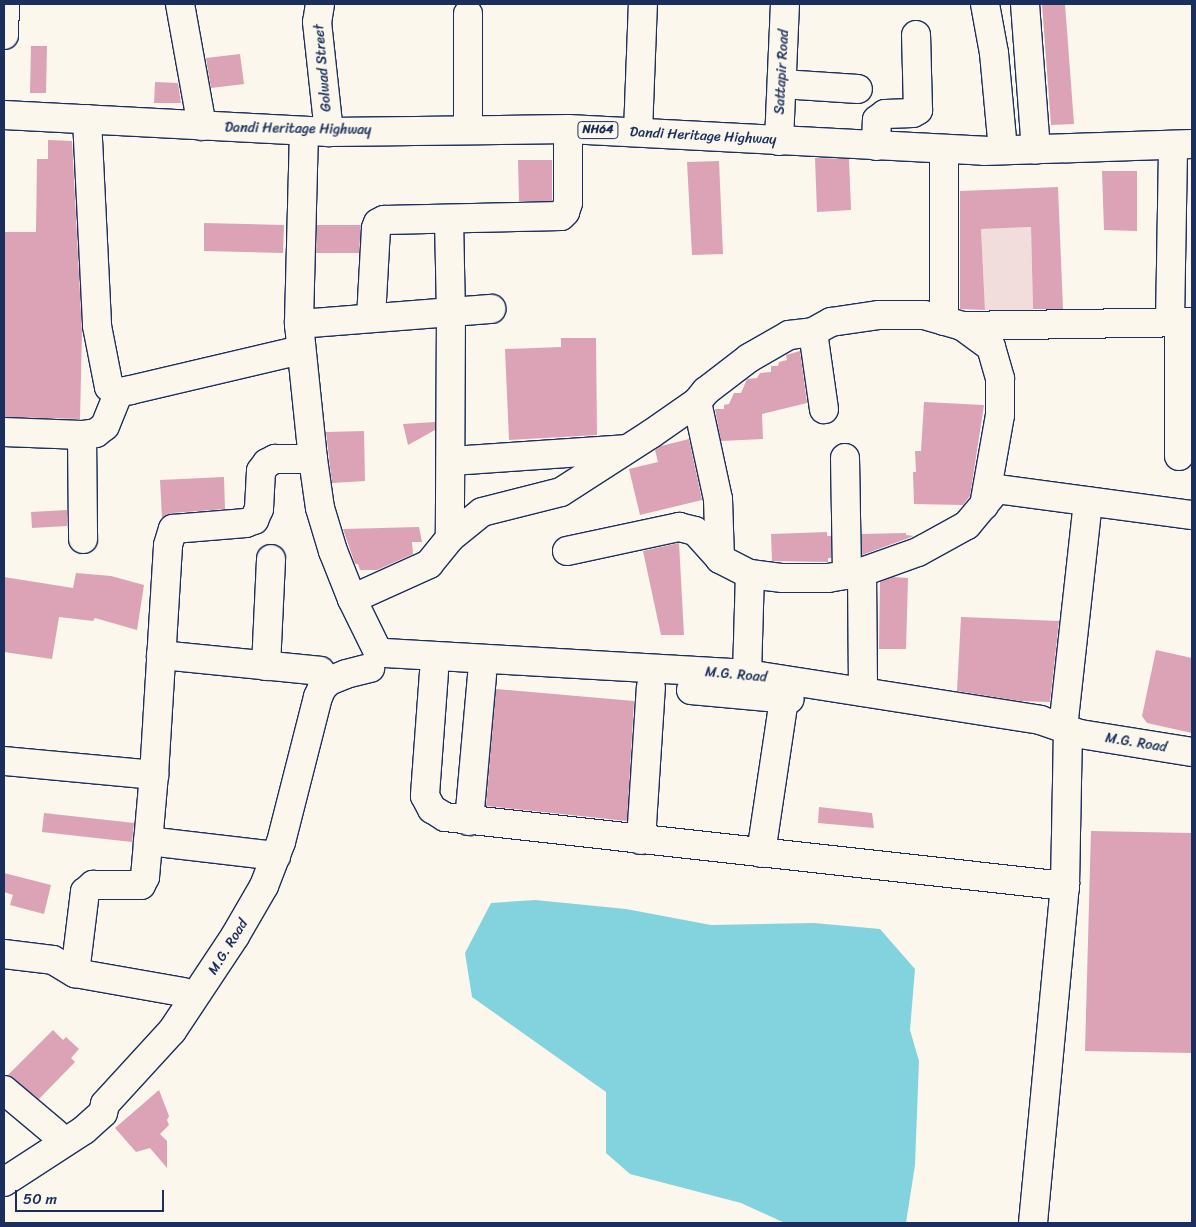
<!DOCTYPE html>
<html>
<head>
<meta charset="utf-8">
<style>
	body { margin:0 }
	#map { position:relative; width:1196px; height:1227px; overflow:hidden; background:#fbf7ec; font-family:Sriracha,sans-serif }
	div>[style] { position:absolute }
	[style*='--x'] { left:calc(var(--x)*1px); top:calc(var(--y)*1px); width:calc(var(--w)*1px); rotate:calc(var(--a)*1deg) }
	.built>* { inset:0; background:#f1dedc }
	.water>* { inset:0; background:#83d3df }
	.building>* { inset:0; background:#dba3b5 }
	.roads { filter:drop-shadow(1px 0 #1b2f5e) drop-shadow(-1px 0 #1b2f5e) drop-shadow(0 1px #1b2f5e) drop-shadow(0 -1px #1b2f5e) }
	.minor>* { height:28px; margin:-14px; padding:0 14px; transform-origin:14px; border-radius:14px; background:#fbf7ec }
	.major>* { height:28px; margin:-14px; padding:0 14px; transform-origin:14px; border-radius:14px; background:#fbf7ec }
	.highway>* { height:28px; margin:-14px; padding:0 14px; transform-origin:14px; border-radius:14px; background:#fbf7ec }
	span { translate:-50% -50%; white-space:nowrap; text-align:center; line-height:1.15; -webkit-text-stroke:4px #fbf7ec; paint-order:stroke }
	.shield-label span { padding:1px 4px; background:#fbf7ec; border:1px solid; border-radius:4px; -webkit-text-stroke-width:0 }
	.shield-label { font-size:12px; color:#1b2f5e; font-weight:700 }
	.street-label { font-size:14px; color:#1b2f5e }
	.frame { position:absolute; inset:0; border:5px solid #1b2f5e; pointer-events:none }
	.scale { position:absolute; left:15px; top:1190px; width:149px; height:22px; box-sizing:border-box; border:2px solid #1b2f5e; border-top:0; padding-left:6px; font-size:15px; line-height:18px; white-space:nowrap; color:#1b2f5e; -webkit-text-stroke:4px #fbf7ec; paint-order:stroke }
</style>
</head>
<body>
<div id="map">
	<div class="built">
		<i style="clip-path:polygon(1031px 227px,1033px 310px,985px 310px,981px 229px)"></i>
	</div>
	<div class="water">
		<i style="clip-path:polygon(535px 900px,626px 909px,711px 925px,814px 923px,880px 929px,915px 969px,910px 1030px,919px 1061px,915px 1165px,906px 1223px,785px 1223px,741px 1203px,630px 1174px,606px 1153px,606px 1092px,472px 997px,465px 953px,491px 903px)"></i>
	</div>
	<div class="building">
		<i style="clip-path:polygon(1042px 4px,1065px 4px,1074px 124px,1051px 125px)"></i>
		<i style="clip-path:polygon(31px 46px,47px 46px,46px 93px,30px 93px)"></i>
		<i style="clip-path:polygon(240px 54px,244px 84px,211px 88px,206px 58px)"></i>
		<i style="clip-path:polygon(155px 82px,178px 83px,181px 103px,154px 103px)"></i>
		<i style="clip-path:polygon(48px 140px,72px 141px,82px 332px,80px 419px,4px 417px,4px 232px,36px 232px,37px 159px,48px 159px)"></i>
		<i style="clip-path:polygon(815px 158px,849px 159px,851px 210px,817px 212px)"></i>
		<i style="clip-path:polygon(518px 160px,552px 160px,552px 201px,519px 201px)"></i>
		<i style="clip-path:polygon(719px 161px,723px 254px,692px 255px,687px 162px)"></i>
		<i style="clip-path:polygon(1102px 171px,1137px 171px,1137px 231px,1104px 230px)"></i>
		<i style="clip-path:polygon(1058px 187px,1063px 309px,1033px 309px,1031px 227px,981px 229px,985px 310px,960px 309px,960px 191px)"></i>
		<i style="clip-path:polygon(204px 223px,284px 225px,283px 253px,204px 251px)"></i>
		<i style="clip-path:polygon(317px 225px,361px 225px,359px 253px,316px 253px)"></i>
		<i style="clip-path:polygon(561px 338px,596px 338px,597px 435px,509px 440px,505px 349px,561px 347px)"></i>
		<i style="clip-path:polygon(800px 351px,807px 403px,762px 414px,763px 439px,721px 441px,715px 409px,724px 409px,724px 405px,729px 404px,734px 393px,741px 393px,747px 379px,757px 378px,760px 373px,771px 372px,771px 366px,778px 366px,779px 362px,787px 360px,786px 355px)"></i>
		<i style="clip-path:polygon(924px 402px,984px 405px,970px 496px,963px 505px,914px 504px,913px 472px,916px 472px,915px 451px,921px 451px)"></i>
		<i style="clip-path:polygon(435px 422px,435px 430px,408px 445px,403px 424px)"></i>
		<i style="clip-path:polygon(364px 431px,365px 481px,332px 483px,326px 432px)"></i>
		<i style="clip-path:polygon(689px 439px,702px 500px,640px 515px,629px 469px,658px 462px,655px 450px,661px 446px)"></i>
		<i style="clip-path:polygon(224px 477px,225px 509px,172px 513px,162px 518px,160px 480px)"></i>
		<i style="clip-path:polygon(67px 510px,67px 526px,32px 528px,31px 512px)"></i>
		<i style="clip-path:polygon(419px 527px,422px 542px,412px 542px,413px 554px,377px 570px,360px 570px,358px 564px,355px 564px,343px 529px)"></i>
		<i style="clip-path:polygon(827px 532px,827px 536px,831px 536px,831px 558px,828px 558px,828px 562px,772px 561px,771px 534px)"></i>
		<i style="clip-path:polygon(906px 533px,906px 535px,914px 536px,862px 555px,862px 534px)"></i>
		<i style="clip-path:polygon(679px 543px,684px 635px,661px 635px,643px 551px)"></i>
		<i style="clip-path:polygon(76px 573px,111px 576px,144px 585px,137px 630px,95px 618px,93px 621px,59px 617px,52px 659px,4px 652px,4px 577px,73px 588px)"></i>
		<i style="clip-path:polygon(893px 577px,908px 578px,906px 649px,879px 649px,880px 582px)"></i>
		<i style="clip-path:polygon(961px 617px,1059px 621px,1050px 702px,1020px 701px,957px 691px)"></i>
		<i style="clip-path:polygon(1156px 650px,1192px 658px,1192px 733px,1147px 723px,1142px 716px)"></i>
		<i style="clip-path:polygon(496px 689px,634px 701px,627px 821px,486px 806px)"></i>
		<i style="clip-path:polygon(819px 807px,872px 813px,874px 828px,818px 823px)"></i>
		<i style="clip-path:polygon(44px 813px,134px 823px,132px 842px,42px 832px)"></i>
		<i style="clip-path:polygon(1091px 831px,1192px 833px,1192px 1053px,1085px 1051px)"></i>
		<i style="clip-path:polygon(4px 873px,51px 885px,44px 914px,10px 905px,13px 895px,4px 892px)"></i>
		<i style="clip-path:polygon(53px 1030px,63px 1040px,66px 1037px,79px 1049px,71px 1058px,75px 1062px,39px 1099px,8px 1075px)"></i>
		<i style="clip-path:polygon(159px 1090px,169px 1116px,167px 1120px,169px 1125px,160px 1134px,167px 1141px,167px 1168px,150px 1148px,136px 1152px,115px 1128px)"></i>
	</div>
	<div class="roads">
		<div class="minor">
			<i style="--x:180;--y:4;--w:124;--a:79.8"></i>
			<i style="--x:320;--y:4;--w:18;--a:99"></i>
			<i style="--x:317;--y:22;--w:111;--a:83.8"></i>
			<i style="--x:985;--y:4;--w:50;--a:79.6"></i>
			<i style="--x:994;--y:53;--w:97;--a:84.7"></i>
			<i style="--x:1025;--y:4;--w:146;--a:85.7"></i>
			<i style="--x:468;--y:14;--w:115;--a:90"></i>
			<i style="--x:4;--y:35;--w:31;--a:-88"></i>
			<i style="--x:782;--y:84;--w:76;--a:3.8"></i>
			<i style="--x:87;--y:119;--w:207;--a:87.2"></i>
			<i style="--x:97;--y:326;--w:62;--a:78.9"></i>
			<i style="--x:109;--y:387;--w:11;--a:27"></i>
			<i style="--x:119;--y:392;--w:12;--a:-9"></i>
			<i style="--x:131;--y:390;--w:174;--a:-13.3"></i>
			<i style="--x:304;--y:131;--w:193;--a:91.5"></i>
			<i style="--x:299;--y:324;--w:136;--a:84.1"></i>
			<i style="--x:313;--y:459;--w:49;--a:81.9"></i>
			<i style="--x:320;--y:508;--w:45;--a:73.2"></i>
			<i style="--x:333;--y:551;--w:52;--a:68.4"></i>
			<i style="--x:352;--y:599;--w:57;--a:63.9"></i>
			<i style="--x:638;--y:132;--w:128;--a:-87.8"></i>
			<i style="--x:779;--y:141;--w:137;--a:-87.5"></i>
			<i style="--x:876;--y:146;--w:26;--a:-88"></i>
			<i style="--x:877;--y:120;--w:10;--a:-37"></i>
			<i style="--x:885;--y:114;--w:28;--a:-2"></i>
			<i style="--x:913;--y:113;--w:6;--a:-31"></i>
			<i style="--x:918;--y:110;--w:75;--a:-91.5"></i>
			<i style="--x:944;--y:149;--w:172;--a:90"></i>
			<i style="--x:449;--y:219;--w:93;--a:88.8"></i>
			<i style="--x:451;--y:312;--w:226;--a:90.3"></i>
			<i style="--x:371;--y:318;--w:90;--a:-86.8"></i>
			<i style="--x:376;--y:228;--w:5;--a:-68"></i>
			<i style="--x:378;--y:223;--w:7;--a:-27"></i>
			<i style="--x:384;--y:220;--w:177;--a:-1.3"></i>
			<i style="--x:561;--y:216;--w:6;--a:-45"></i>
			<i style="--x:565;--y:212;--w:9;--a:-72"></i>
			<i style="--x:568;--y:203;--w:74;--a:-90"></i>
			<i style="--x:1170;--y:322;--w:177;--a:-89"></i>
			<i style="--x:1179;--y:322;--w:134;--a:90"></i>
			<i style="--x:299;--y:324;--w:193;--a:-4.5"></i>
			<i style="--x:962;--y:326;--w:36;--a:36"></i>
			<i style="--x:991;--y:347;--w:33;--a:74"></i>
			<i style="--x:1000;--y:379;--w:36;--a:90"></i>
			<i style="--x:1000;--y:415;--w:92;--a:100"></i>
			<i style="--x:813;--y:332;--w:78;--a:81.9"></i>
			<i style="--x:697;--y:402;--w:99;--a:77.8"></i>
			<i style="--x:718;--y:499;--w:60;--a:88.1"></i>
			<i style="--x:4;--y:432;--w:78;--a:2.2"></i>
			<i style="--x:82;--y:435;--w:14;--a:-8"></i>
			<i style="--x:96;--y:433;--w:11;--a:-38"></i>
			<i style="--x:105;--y:426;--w:37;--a:-68"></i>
			<i style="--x:82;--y:435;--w:104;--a:89.4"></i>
			<i style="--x:845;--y:458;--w:117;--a:89"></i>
			<i style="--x:451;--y:461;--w:175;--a:-3.9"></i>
			<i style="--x:567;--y:551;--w:115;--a:-12.1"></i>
			<i style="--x:679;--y:527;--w:16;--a:14"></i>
			<i style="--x:695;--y:531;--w:38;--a:48"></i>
			<i style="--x:720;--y:559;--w:34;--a:27"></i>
			<i style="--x:750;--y:574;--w:33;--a:7"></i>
			<i style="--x:783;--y:578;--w:45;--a:0"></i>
			<i style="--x:828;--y:578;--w:35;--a:-10"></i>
			<i style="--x:862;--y:572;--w:59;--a:-19.7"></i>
			<i style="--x:918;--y:552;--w:56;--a:-28.9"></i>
			<i style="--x:967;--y:525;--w:47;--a:-50.2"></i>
			<i style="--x:997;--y:489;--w:197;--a:7.6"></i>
			<i style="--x:862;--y:572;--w:120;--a:89.5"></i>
			<i style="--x:352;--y:599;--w:85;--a:-24.4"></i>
			<i style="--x:429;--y:564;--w:33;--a:-51"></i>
			<i style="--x:450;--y:538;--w:41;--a:-39.1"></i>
			<i style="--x:482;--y:512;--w:81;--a:-14.2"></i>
			<i style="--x:561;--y:492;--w:107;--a:-32.8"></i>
			<i style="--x:651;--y:434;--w:56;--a:-34.8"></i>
			<i style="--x:697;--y:402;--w:14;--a:-51"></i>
			<i style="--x:706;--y:391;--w:54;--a:-37.5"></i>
			<i style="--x:749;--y:358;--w:46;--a:-29.9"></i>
			<i style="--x:789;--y:335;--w:24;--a:-7"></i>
			<i style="--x:813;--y:332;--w:21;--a:-29"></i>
			<i style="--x:831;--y:322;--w:49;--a:-8.3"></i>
			<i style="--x:879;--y:315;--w:45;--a:0"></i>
			<i style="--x:924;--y:315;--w:40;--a:16"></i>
			<i style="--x:962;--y:326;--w:230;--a:-1"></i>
			<i style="--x:161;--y:655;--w:160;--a:5.7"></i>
			<i style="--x:266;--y:666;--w:107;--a:-87.3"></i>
			<i style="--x:434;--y:672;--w:124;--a:94.2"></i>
			<i style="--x:425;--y:796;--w:15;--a:62"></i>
			<i style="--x:432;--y:809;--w:15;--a:32"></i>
			<i style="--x:445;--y:817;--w:624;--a:6.35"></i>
			<i style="--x:747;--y:674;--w:100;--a:-88.3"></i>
			<i style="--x:1063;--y:728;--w:228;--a:-83.7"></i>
			<i style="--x:4;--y:761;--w:151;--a:5.3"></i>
			<i style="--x:469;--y:821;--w:147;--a:-84.9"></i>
			<i style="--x:641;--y:840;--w:153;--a:-86.3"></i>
			<i style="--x:148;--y:841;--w:129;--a:6.7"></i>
			<i style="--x:761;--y:853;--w:156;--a:-81.5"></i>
			<i style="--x:4;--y:954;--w:49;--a:7"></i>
			<i style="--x:53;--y:960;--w:26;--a:31"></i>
			<i style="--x:75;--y:973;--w:110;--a:10"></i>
			<i style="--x:75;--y:973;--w:82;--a:-83"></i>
			<i style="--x:85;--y:892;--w:11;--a:-41"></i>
			<i style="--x:93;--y:885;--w:48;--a:0"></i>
			<i style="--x:141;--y:885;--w:9;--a:-63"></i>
			<i style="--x:145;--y:877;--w:102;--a:-85"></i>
			<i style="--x:154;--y:775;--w:230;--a:-86.5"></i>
			<i style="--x:168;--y:545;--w:17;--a:-73"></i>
			<i style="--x:173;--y:529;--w:73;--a:-4.7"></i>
			<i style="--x:246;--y:523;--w:9;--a:-21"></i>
			<i style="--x:254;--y:520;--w:12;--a:-66"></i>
			<i style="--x:259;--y:509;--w:38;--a:-87"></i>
			<i style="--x:261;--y:471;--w:10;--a:-53"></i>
			<i style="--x:267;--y:463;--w:9;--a:-27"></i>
			<i style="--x:275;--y:459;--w:38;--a:0"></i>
			<i style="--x:4;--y:1090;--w:67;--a:40.1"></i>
			<i style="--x:1033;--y:1223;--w:339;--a:-84.6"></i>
			<i style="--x:1065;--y:886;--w:150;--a:-88.9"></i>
		</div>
		<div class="major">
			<i style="--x:386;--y:653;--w:362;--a:3.3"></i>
			<i style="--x:747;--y:674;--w:297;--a:8.9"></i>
			<i style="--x:1040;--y:720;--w:42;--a:19.3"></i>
			<i style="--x:1080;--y:734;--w:113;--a:9.1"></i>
			<i style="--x:691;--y:690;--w:99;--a:5.2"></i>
			<i style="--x:4;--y:1182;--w:95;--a:-33"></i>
			<i style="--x:84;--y:1130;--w:25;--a:-42"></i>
			<i style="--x:103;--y:1113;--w:9;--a:-77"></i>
			<i style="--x:105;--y:1104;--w:99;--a:-47.5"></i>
			<i style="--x:172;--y:1031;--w:114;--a:-56.4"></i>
			<i style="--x:235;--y:936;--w:58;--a:-59.9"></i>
			<i style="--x:264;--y:886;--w:47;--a:-68.9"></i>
			<i style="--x:281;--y:842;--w:150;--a:-75.7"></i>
			<i style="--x:318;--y:697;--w:10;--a:-66"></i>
			<i style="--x:322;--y:688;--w:10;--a:-45"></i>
			<i style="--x:329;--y:681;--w:18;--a:-22"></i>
			<i style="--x:346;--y:674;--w:25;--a:-14"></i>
		</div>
		<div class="highway">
			<i style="--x:4;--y:115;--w:325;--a:3"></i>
			<i style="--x:329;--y:132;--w:239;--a:-0.7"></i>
			<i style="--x:568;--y:129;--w:417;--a:3"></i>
			<i style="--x:984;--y:151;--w:208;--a:-1.9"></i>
		</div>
	</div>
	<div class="shield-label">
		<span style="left:598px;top:130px">NH64</span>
	</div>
	<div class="street-label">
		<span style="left:323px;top:68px;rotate:-95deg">Golwad Street</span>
		<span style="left:782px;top:72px;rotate:-87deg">Sattapir Road</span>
		<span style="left:298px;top:129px;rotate:1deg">Dandi Heritage Highway</span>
		<span style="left:703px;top:136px;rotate:3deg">Dandi Heritage Highway</span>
		<span style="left:736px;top:675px;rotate:5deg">M.G. Road</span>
		<span style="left:1136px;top:743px;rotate:9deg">M.G. Road</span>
		<span style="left:228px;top:947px;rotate:-58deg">M.G. Road</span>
	</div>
	<div class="frame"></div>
	<div class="scale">50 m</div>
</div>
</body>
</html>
